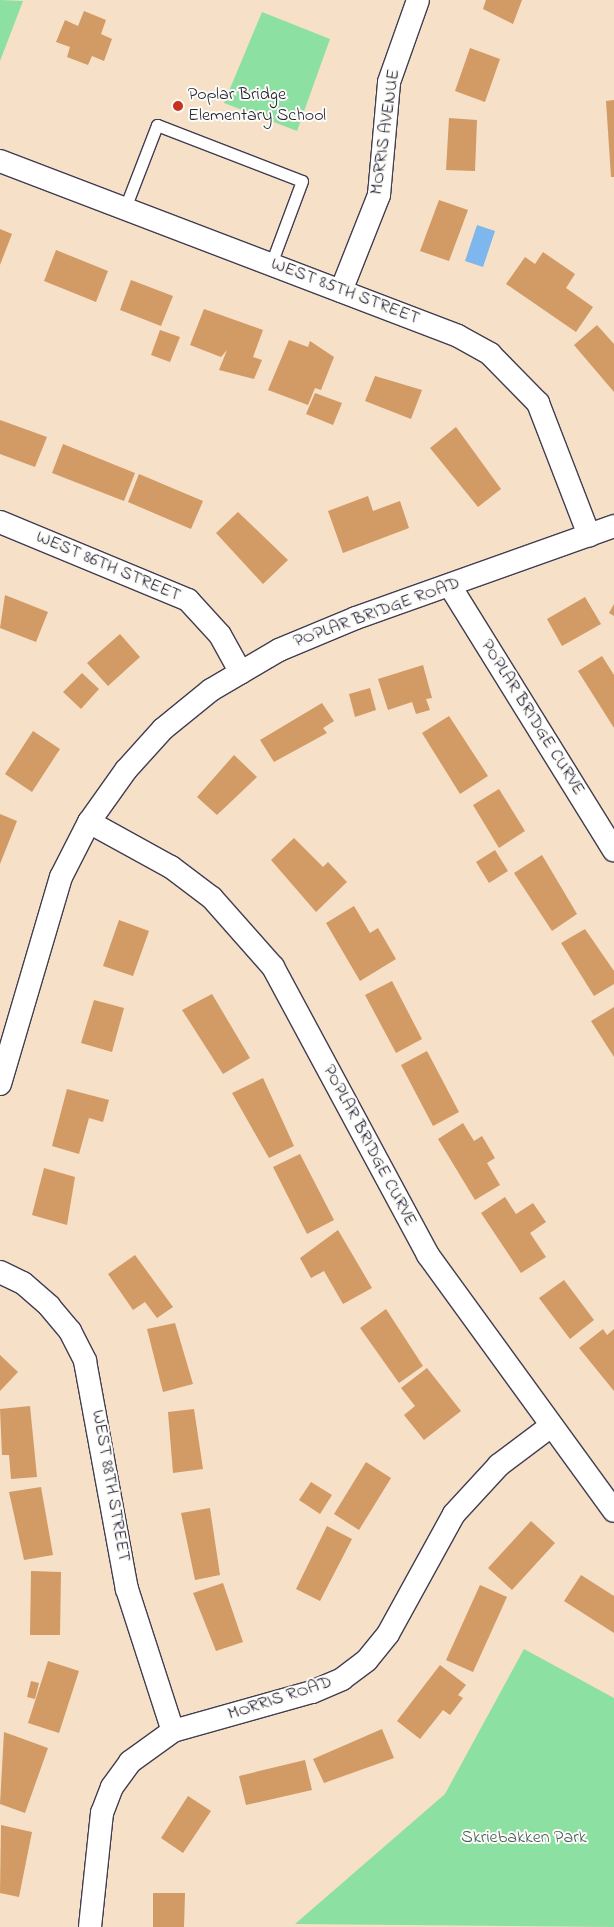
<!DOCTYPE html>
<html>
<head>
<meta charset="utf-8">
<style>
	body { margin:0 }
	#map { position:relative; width:614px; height:1927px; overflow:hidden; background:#f6e0c7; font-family:"Indie Flower",sans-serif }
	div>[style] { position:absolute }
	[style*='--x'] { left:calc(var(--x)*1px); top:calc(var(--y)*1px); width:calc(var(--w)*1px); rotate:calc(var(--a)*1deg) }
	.green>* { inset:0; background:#8ce0a1 }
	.water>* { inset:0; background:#7eb6ee }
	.building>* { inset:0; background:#d29a65 }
	.roads { filter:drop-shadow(1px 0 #423e50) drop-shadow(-1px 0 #423e50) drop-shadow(0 1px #423e50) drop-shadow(0 -1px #423e50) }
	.service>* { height:11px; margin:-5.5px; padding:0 5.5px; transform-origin:5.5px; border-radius:5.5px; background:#fff }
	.minor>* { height:22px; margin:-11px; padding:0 11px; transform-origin:11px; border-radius:11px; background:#fff }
	.dots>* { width:14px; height:14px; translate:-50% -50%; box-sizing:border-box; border:2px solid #fdfcf7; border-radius:50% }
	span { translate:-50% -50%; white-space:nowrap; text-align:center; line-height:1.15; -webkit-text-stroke:4px #fdfcf7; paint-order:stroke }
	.poi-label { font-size:18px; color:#22223b }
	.left { translate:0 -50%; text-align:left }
	.street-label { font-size:18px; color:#22223b }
	.park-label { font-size:18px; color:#425b5a }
</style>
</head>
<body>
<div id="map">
	<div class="green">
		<i style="clip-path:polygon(0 0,23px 1px,0 61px)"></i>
		<i style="clip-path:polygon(262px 12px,330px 39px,297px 131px,224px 103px)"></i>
		<i style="clip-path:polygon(524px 1649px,614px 1698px,614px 1927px,295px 1924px,445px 1794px)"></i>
	</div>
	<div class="water">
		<i style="clip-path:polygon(477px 225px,495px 231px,483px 267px,465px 261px)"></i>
	</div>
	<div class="building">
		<i style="clip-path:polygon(486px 0,522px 0,513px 24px,483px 9px)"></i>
		<i style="clip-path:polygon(84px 11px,106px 20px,101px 34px,112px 39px,104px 61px,92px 56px,88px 65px,67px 57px,70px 47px,56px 42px,65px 20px,78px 26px)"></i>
		<i style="clip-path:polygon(470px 48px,500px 59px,485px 102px,455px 91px)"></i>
		<i style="clip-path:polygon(614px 100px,614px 177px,611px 177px,606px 101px)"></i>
		<i style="clip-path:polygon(449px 118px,477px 120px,475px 171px,446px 170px)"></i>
		<i style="clip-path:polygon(439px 200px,468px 210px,449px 261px,420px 251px)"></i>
		<i style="clip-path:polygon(0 229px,12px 234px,0 265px)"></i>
		<i style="clip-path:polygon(56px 250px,108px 271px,96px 302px,44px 281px)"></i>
		<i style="clip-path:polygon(543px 252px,575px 274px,566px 288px,593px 307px,576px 332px,506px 284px,525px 257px,535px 264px)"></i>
		<i style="clip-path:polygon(131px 280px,173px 296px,161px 326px,120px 310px)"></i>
		<i style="clip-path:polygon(204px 309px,263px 330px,253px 357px,262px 360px,254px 379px,219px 370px,227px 350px,221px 357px,190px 345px)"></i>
		<i style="clip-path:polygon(597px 325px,614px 344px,614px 392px,574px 345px)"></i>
		<i style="clip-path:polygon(160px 330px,180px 337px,170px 362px,151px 355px)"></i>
		<i style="clip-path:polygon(289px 340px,308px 347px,310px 341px,334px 357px,321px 390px,315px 388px,308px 405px,268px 390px)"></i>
		<i style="clip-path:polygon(375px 376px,422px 390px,411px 419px,365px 401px)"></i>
		<i style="clip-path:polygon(315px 393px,342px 403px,333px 425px,306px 414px)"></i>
		<i style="clip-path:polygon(0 420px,47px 437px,35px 467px,0 454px)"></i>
		<i style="clip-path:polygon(456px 427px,501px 489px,478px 507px,430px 448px)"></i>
		<i style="clip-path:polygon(63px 444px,135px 473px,124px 501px,52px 473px)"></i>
		<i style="clip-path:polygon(139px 474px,203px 501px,191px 529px,128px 502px)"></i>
		<i style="clip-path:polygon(368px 496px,373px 511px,400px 501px,409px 528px,343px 553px,328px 511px)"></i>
		<i style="clip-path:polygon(238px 512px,288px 560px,263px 584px,216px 533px)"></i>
		<i style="clip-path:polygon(5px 595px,48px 612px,36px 642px,0 628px)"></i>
		<i style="clip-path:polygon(585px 597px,601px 624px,562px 646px,547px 619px)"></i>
		<i style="clip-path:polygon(614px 604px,614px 616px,609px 613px)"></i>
		<i style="clip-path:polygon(120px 634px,140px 657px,108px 686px,87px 663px)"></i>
		<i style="clip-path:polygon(602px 656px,614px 675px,614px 728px,578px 671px)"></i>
		<i style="clip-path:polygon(423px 665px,432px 698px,426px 699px,430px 710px,416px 714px,412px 702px,388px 710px,378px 679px)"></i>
		<i style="clip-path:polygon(82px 673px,99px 689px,81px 709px,63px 692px)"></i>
		<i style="clip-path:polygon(370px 688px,376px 710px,355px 717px,349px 694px)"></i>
		<i style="clip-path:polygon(322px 703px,334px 721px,323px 728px,327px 733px,274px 762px,260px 740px)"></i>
		<i style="clip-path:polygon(449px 716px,488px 776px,460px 794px,422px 733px)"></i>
		<i style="clip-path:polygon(33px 731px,60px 749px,32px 792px,5px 774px)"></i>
		<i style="clip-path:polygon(234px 755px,257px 777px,217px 815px,197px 797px)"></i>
		<i style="clip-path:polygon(499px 789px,525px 831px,499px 848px,473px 805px)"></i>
		<i style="clip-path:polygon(0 814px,17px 821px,0 864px)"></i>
		<i style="clip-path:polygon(294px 838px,323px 867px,328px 862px,347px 882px,316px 912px,271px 860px)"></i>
		<i style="clip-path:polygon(495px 850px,508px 871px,489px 883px,476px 862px)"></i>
		<i style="clip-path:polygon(542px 855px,577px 914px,552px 931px,514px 873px)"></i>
		<i style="clip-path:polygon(354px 906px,370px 933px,378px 928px,396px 959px,360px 981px,326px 923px)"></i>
		<i style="clip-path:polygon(119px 920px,149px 931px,133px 976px,103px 966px)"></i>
		<i style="clip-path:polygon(585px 929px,614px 971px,614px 984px,594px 996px,561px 943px)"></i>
		<i style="clip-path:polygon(392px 981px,422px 1039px,396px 1053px,365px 995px)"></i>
		<i style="clip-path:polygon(212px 994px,250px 1058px,223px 1074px,182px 1010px)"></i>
		<i style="clip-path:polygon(94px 1000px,124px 1008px,112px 1052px,81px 1043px)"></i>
		<i style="clip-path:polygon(614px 1007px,614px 1057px,591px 1021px)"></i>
		<i style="clip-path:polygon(427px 1051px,459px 1112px,433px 1126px,401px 1065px)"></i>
		<i style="clip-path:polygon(263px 1078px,294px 1146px,269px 1158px,232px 1093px)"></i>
		<i style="clip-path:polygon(67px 1089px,109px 1100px,103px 1122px,89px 1118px,79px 1154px,52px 1146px)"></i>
		<i style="clip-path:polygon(463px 1123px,474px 1141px,482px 1136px,495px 1158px,487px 1163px,500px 1185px,475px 1200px,438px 1139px)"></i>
		<i style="clip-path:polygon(300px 1154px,334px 1220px,307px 1234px,273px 1167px)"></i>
		<i style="clip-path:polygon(44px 1168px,75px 1177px,67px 1225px,32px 1215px)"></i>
		<i style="clip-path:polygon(505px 1197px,516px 1214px,533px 1203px,546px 1222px,530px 1233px,546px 1257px,521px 1273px,481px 1213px)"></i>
		<i style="clip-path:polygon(338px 1230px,372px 1288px,343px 1304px,324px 1271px,311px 1278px,300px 1258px)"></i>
		<i style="clip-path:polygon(135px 1255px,173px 1307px,157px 1318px,145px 1302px,133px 1310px,108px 1274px)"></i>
		<i style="clip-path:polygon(564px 1280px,594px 1320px,570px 1339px,539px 1298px)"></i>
		<i style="clip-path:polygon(386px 1309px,423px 1366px,399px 1383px,360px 1328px)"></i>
		<i style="clip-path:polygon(175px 1323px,193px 1384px,163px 1392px,147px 1329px)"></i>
		<i style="clip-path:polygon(603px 1329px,607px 1335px,614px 1329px,614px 1391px,579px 1348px)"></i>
		<i style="clip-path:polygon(0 1355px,18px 1372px,0 1391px)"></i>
		<i style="clip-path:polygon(427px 1368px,461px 1411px,424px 1440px,404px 1415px,415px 1406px,401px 1388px)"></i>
		<i style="clip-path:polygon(30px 1406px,37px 1477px,11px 1479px,9px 1455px,2px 1455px,0 1409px)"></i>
		<i style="clip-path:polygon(194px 1409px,203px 1469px,173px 1473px,168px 1412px)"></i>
		<i style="clip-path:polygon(366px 1462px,391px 1478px,359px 1530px,334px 1514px)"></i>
		<i style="clip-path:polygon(311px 1482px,332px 1495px,320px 1514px,299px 1500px)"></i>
		<i style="clip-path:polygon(41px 1487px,53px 1555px,24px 1560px,9px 1492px)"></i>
		<i style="clip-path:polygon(210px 1508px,220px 1575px,195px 1580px,181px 1513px)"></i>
		<i style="clip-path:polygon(531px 1521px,555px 1543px,512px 1590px,488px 1568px)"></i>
		<i style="clip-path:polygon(327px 1526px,352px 1539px,320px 1601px,296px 1589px)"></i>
		<i style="clip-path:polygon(31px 1571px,61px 1572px,60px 1635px,30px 1635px)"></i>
		<i style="clip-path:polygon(581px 1575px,614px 1596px,614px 1633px,564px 1601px)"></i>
		<i style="clip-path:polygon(223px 1583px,243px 1642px,216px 1651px,193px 1593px)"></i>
		<i style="clip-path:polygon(480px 1585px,507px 1597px,473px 1672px,446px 1660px)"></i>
		<i style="clip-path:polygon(48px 1661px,79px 1671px,59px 1733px,28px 1723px)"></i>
		<i style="clip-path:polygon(440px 1665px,466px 1685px,458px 1695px,463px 1698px,450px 1715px,443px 1710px,420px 1739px,397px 1721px)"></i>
		<i style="clip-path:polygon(31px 1681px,39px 1683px,35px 1699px,27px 1697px)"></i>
		<i style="clip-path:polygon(382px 1729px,394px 1758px,324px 1783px,313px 1759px)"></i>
		<i style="clip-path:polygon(4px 1732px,48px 1748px,25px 1813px,0 1804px)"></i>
		<i style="clip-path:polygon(305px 1760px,312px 1790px,246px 1805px,239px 1776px)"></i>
		<i style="clip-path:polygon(188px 1796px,211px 1811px,183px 1853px,161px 1838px)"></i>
		<i style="clip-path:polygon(1px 1825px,32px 1832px,19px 1897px,0 1893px)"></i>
		<i style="clip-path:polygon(153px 1893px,185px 1893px,184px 1927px,153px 1927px)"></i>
	</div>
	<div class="roads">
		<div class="service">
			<i style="--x:125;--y:208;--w:89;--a:-68.9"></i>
			<i style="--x:157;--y:125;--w:155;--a:21.1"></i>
			<i style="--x:302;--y:181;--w:89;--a:110.5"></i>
		</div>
		<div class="minor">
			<i style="--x:0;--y:161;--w:490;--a:20.9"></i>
			<i style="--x:458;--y:336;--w:37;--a:29"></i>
			<i style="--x:490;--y:354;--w:69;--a:45.6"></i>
			<i style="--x:538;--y:403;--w:142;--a:68.9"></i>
			<i style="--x:341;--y:291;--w:103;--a:-68.4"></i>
			<i style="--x:379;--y:195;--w:113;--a:-84.9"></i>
			<i style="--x:389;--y:82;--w:87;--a:-70.5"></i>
			<i style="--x:0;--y:522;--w:204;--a:22.5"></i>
			<i style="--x:188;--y:600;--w:47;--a:47.6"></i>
			<i style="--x:220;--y:635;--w:43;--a:61.1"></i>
			<i style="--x:450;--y:586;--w:311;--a:58.2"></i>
			<i style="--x:89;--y:822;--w:94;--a:28.8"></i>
			<i style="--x:171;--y:867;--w:51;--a:37.1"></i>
			<i style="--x:212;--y:898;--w:92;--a:48.5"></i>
			<i style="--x:273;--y:967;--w:327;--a:61.7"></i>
			<i style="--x:428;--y:1255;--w:316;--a:54"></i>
			<i style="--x:0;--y:1084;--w:216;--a:-73.6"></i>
			<i style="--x:61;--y:877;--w:62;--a:-63"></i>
			<i style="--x:89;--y:822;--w:64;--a:-54.6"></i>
			<i style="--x:126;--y:770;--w:55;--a:-47.9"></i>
			<i style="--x:163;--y:729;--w:62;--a:-39.1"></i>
			<i style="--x:211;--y:690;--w:79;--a:-30.5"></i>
			<i style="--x:279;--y:650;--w:83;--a:-22.6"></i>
			<i style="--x:356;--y:618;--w:274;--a:-19.6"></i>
			<i style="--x:0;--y:1272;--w:25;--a:26"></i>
			<i style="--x:23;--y:1283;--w:35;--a:41"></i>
			<i style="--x:49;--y:1306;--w:33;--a:50"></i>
			<i style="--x:70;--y:1331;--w:34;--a:63"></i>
			<i style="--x:85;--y:1361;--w:232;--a:79.6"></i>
			<i style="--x:127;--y:1589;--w:149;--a:72.1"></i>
			<i style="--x:90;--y:1927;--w:115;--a:-84"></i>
			<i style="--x:102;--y:1813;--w:28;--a:-69"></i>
			<i style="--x:112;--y:1787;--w:31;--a:-54"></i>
			<i style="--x:130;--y:1762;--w:53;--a:-35.8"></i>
			<i style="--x:173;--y:1731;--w:144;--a:-15.7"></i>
			<i style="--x:312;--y:1692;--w:33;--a:-23"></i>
			<i style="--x:342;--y:1679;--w:31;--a:-37"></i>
			<i style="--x:367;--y:1660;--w:33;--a:-51"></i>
			<i style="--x:388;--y:1634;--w:137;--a:-61.2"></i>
			<i style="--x:454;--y:1514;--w:67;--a:-47.4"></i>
			<i style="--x:499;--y:1465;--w:65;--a:-36.9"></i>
		</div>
	</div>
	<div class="dots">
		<i style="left:178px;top:106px;background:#c8321e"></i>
	</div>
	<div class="poi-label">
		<span class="left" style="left:188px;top:106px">Poplar Bridge<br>Elementary School</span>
	</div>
	<div class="street-label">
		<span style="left:386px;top:132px;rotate:-82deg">MORRIS AVENUE</span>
		<span style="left:345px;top:292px;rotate:21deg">WEST 85TH STREET</span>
		<span style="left:108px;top:567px;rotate:23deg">WEST 86TH STREET</span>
		<span style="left:377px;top:613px;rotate:-20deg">POPLAR BRIDGE ROAD</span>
		<span style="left:532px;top:718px;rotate:58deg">POPLAR BRIDGE CURVE</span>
		<span style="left:369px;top:1146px;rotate:62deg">POPLAR BRIDGE CURVE</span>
		<span style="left:110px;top:1486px;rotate:80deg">WEST 88TH STREET</span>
		<span style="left:280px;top:1699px;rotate:-18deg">MORRIS ROAD</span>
	</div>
	<div class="park-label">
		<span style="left:524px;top:1838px">Skriebakken Park</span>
	</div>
</div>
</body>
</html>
